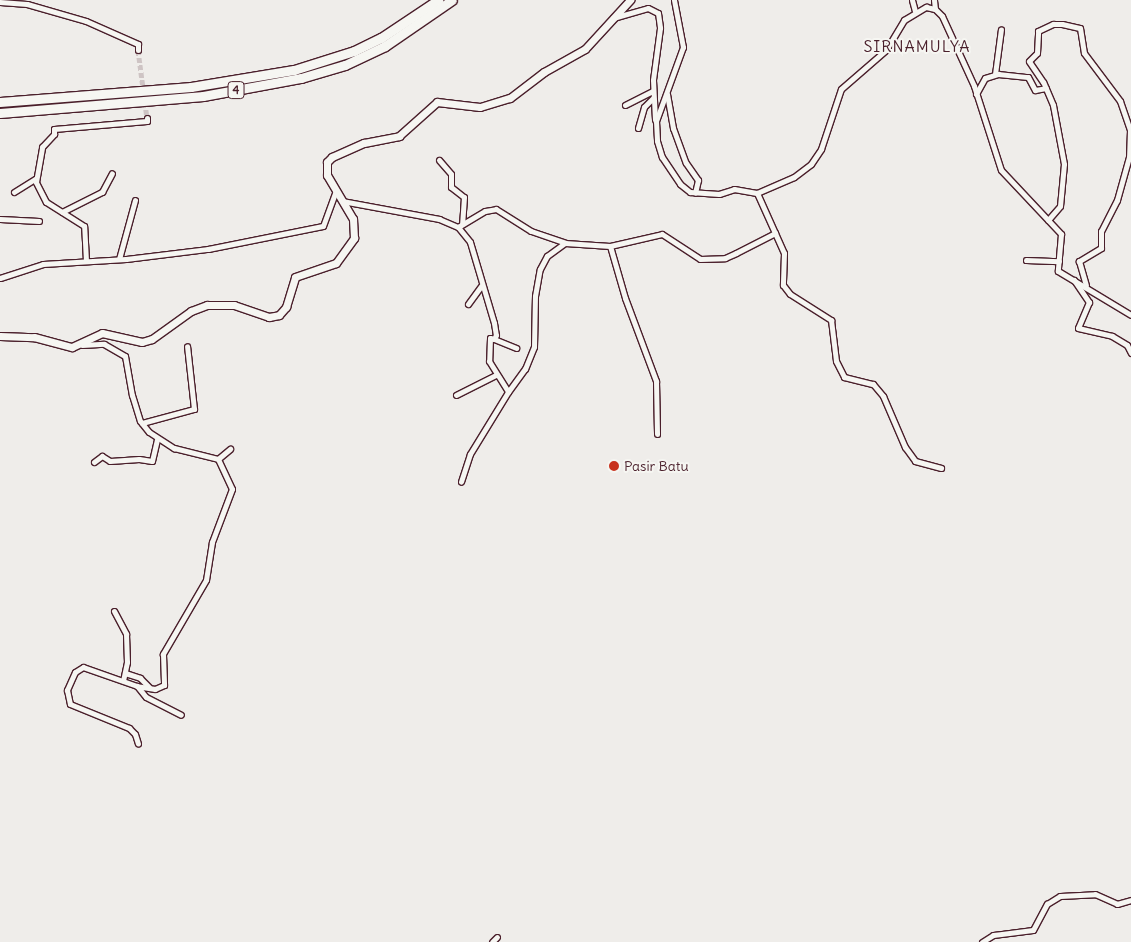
<!DOCTYPE html>
<html>
<head>
<meta charset="utf-8">
<style>
	body { margin:0 }
	#map { position:relative; width:1131px; height:942px; overflow:hidden; background:#efedea; font-family:Delius,sans-serif }
	div>[style] { position:absolute }
	[style*='--x'] { left:calc(var(--x)*1px); top:calc(var(--y)*1px); width:calc(var(--w)*1px); rotate:calc(var(--a)*1deg) }
	.minor-tunnel>* { height:5px; margin-top:-2.5px; transform-origin:0; background:repeating-linear-gradient(90deg,#cec4c4 0 5px,transparent 0 7.5px) }
	.roads { filter:drop-shadow(1px 0 #4a1f2b) drop-shadow(-1px 0 #4a1f2b) drop-shadow(0 1px #4a1f2b) drop-shadow(0 -1px #4a1f2b) }
	.minor>* { height:5px; margin:-2.5px; padding:0 2.5px; transform-origin:2.5px; border-radius:2.5px; background:#f6f6f2 }
	.secondary>* { height:7px; margin:-3.5px; padding:0 3.5px; transform-origin:3.5px; border-radius:3.5px; background:#f6f6f2 }
	.motorway>* { height:9px; margin:-4.5px; padding:0 4.5px; transform-origin:4.5px; border-radius:4.5px; background:#f6f6f2 }
	.dots>* { width:14px; height:14px; translate:-50% -50%; box-sizing:border-box; border:2px solid #f6f6f2; border-radius:50% }
	span { translate:-50% -50%; white-space:nowrap; text-align:center; line-height:1.15; -webkit-text-stroke:4px #f6f6f2; paint-order:stroke }
	.shield-label span { padding:1px 4px; background:#f6f6f2; border:1px solid; border-radius:4px; -webkit-text-stroke-width:0 }
	.shield-label { font-size:12px; color:#4a1f2b; font-weight:700 }
	.poi-label { font-size:14px; color:#4a1f2b }
	.left { translate:0 -50%; text-align:left }
	.quarter-label { font-size:16px; color:#4a1f2b; letter-spacing:1px }
</style>
</head>
<body>
<div id="map">
	<div class="minor-tunnel">
		<i style="--x:138;--y:50;--w:69;--a:82.5"></i>
	</div>
	<div class="roads">
		<div class="minor">
			<i style="--x:674;--y:0;--w:48;--a:79.2"></i>
			<i style="--x:683;--y:47;--w:79;--a:110"></i>
			<i style="--x:656;--y:121;--w:20;--a:87"></i>
			<i style="--x:657;--y:141;--w:17;--a:73"></i>
			<i style="--x:662;--y:157;--w:32;--a:56"></i>
			<i style="--x:680;--y:184;--w:13;--a:39"></i>
			<i style="--x:690;--y:192;--w:29;--a:4"></i>
			<i style="--x:719;--y:194;--w:16;--a:-18"></i>
			<i style="--x:734;--y:189;--w:23;--a:10"></i>
			<i style="--x:912;--y:0;--w:11;--a:75"></i>
			<i style="--x:934;--y:0;--w:9;--a:84"></i>
			<i style="--x:0;--y:2;--w:27;--a:4"></i>
			<i style="--x:27;--y:4;--w:61;--a:16.1"></i>
			<i style="--x:86;--y:21;--w:57;--a:23.9"></i>
			<i style="--x:138;--y:44;--w:6;--a:90"></i>
			<i style="--x:613;--y:18;--w:36;--a:-16"></i>
			<i style="--x:648;--y:8;--w:11;--a:27"></i>
			<i style="--x:658;--y:13;--w:15;--a:82"></i>
			<i style="--x:660;--y:28;--w:52;--a:97.7"></i>
			<i style="--x:653;--y:80;--w:40;--a:87.1"></i>
			<i style="--x:995;--y:74;--w:45;--a:-82.4"></i>
			<i style="--x:667;--y:94;--w:35;--a:80"></i>
			<i style="--x:673;--y:128;--w:37;--a:70"></i>
			<i style="--x:686;--y:163;--w:21;--a:55"></i>
			<i style="--x:698;--y:180;--w:13;--a:103"></i>
			<i style="--x:976;--y:94;--w:18;--a:-61"></i>
			<i style="--x:985;--y:78;--w:14;--a:-17"></i>
			<i style="--x:998;--y:74;--w:30;--a:6"></i>
			<i style="--x:1028;--y:77;--w:15;--a:62"></i>
			<i style="--x:1035;--y:90;--w:11;--a:-10"></i>
			<i style="--x:625;--y:105;--w:31;--a:-27"></i>
			<i style="--x:638;--y:128;--w:22;--a:-74"></i>
			<i style="--x:644;--y:107;--w:13;--a:-45"></i>
			<i style="--x:439;--y:160;--w:18;--a:49"></i>
			<i style="--x:451;--y:174;--w:13;--a:90"></i>
			<i style="--x:451;--y:187;--w:16;--a:38"></i>
			<i style="--x:464;--y:197;--w:27;--a:94"></i>
			<i style="--x:14;--y:192;--w:25;--a:-32"></i>
			<i style="--x:342;--y:201;--w:99;--a:10.5"></i>
			<i style="--x:439;--y:219;--w:21;--a:23"></i>
			<i style="--x:458;--y:227;--w:19;--a:51"></i>
			<i style="--x:470;--y:242;--w:84;--a:73.5"></i>
			<i style="--x:494;--y:323;--w:12;--a:81"></i>
			<i style="--x:496;--y:335;--w:4;--a:117"></i>
			<i style="--x:494;--y:339;--w:4;--a:-166"></i>
			<i style="--x:490;--y:338;--w:23;--a:92"></i>
			<i style="--x:489;--y:361;--w:36;--a:58"></i>
			<i style="--x:508;--y:392;--w:73;--a:121.5"></i>
			<i style="--x:470;--y:454;--w:29;--a:108"></i>
			<i style="--x:62;--y:212;--w:45;--a:-26.6"></i>
			<i style="--x:102;--y:192;--w:21;--a:-62"></i>
			<i style="--x:0;--y:219;--w:39;--a:3"></i>
			<i style="--x:1048;--y:220;--w:18;--a:-49"></i>
			<i style="--x:1060;--y:206;--w:42;--a:-84.6"></i>
			<i style="--x:1064;--y:164;--w:60;--a:-100.6"></i>
			<i style="--x:1053;--y:105;--w:25;--a:-113"></i>
			<i style="--x:1043;--y:82;--w:25;--a:-124"></i>
			<i style="--x:1029;--y:61;--w:11;--a:-45"></i>
			<i style="--x:1037;--y:53;--w:22;--a:-87"></i>
			<i style="--x:1038;--y:31;--w:17;--a:-25"></i>
			<i style="--x:1053;--y:24;--w:9;--a:0"></i>
			<i style="--x:1062;--y:24;--w:18;--a:13"></i>
			<i style="--x:1080;--y:28;--w:25;--a:81"></i>
			<i style="--x:1084;--y:53;--w:60;--a:53.1"></i>
			<i style="--x:1120;--y:101;--w:31;--a:71"></i>
			<i style="--x:1130;--y:130;--w:27;--a:92"></i>
			<i style="--x:1129;--y:157;--w:45;--a:105.6"></i>
			<i style="--x:1117;--y:200;--w:35;--a:117"></i>
			<i style="--x:1101;--y:231;--w:17;--a:90"></i>
			<i style="--x:1101;--y:248;--w:26;--a:149"></i>
			<i style="--x:1079;--y:261;--w:25;--a:74"></i>
			<i style="--x:458;--y:227;--w:31;--a:-31"></i>
			<i style="--x:485;--y:211;--w:11;--a:-10"></i>
			<i style="--x:496;--y:209;--w:41;--a:32.2"></i>
			<i style="--x:531;--y:231;--w:36;--a:19"></i>
			<i style="--x:565;--y:243;--w:45;--a:3.8"></i>
			<i style="--x:610;--y:246;--w:53;--a:-13"></i>
			<i style="--x:662;--y:234;--w:45;--a:33.3"></i>
			<i style="--x:700;--y:259;--w:25;--a:-2"></i>
			<i style="--x:725;--y:258;--w:12;--a:-24"></i>
			<i style="--x:736;--y:253;--w:44;--a:-27.1"></i>
			<i style="--x:775;--y:233;--w:44;--a:-114.2"></i>
			<i style="--x:757;--y:193;--w:40;--a:-23.4"></i>
			<i style="--x:794;--y:177;--w:21;--a:-37"></i>
			<i style="--x:811;--y:164;--w:18;--a:-56"></i>
			<i style="--x:821;--y:149;--w:63;--a:-71.6"></i>
			<i style="--x:841;--y:89;--w:60;--a:-40.9"></i>
			<i style="--x:886;--y:50;--w:35;--a:-59"></i>
			<i style="--x:904;--y:20;--w:26;--a:-31"></i>
			<i style="--x:926;--y:7;--w:9;--a:13"></i>
			<i style="--x:935;--y:9;--w:10;--a:45"></i>
			<i style="--x:942;--y:16;--w:77;--a:65.4"></i>
			<i style="--x:974;--y:86;--w:88;--a:72.2"></i>
			<i style="--x:1001;--y:170;--w:88;--a:46.8"></i>
			<i style="--x:1061;--y:234;--w:37;--a:95"></i>
			<i style="--x:1058;--y:271;--w:85;--a:31.1"></i>
			<i style="--x:775;--y:233;--w:22;--a:66"></i>
			<i style="--x:784;--y:253;--w:32;--a:92"></i>
			<i style="--x:783;--y:285;--w:11;--a:52"></i>
			<i style="--x:790;--y:294;--w:49;--a:32.4"></i>
			<i style="--x:831;--y:320;--w:41;--a:83"></i>
			<i style="--x:836;--y:361;--w:18;--a:63"></i>
			<i style="--x:844;--y:377;--w:30;--a:14"></i>
			<i style="--x:873;--y:384;--w:16;--a:50"></i>
			<i style="--x:883;--y:396;--w:56;--a:66.7"></i>
			<i style="--x:905;--y:447;--w:17;--a:54"></i>
			<i style="--x:915;--y:461;--w:27;--a:15"></i>
			<i style="--x:610;--y:246;--w:54;--a:73.9"></i>
			<i style="--x:625;--y:298;--w:89;--a:69.5"></i>
			<i style="--x:656;--y:381;--w:53;--a:88.9"></i>
			<i style="--x:119;--y:259;--w:61;--a:-74.8"></i>
			<i style="--x:1026;--y:260;--w:33;--a:2"></i>
			<i style="--x:86;--y:261;--w:35;--a:-93"></i>
			<i style="--x:84;--y:226;--w:45;--a:-147.7"></i>
			<i style="--x:46;--y:202;--w:22;--a:-117"></i>
			<i style="--x:36;--y:182;--w:36;--a:-80"></i>
			<i style="--x:42;--y:147;--w:18;--a:-47"></i>
			<i style="--x:54;--y:134;--w:5;--a:-90"></i>
			<i style="--x:54;--y:129;--w:93;--a:-4.9"></i>
			<i style="--x:147;--y:121;--w:3;--a:-90"></i>
			<i style="--x:0;--y:278;--w:45;--a:-18"></i>
			<i style="--x:43;--y:264;--w:83;--a:-3.4"></i>
			<i style="--x:126;--y:259;--w:83;--a:-7"></i>
			<i style="--x:208;--y:249;--w:117;--a:-11.3"></i>
			<i style="--x:323;--y:226;--w:38;--a:-70"></i>
			<i style="--x:1074;--y:280;--w:27;--a:56"></i>
			<i style="--x:1089;--y:302;--w:28;--a:113"></i>
			<i style="--x:1078;--y:328;--w:35;--a:13"></i>
			<i style="--x:1112;--y:336;--w:17;--a:31"></i>
			<i style="--x:1127;--y:345;--w:9;--a:63"></i>
			<i style="--x:468;--y:304;--w:22;--a:-54"></i>
			<i style="--x:494;--y:339;--w:24;--a:22"></i>
			<i style="--x:82;--y:345;--w:22;--a:-3"></i>
			<i style="--x:104;--y:344;--w:24;--a:30"></i>
			<i style="--x:125;--y:356;--w:40;--a:80"></i>
			<i style="--x:132;--y:395;--w:27;--a:73"></i>
			<i style="--x:140;--y:421;--w:14;--a:51"></i>
			<i style="--x:149;--y:432;--w:30;--a:33"></i>
			<i style="--x:174;--y:448;--w:45;--a:14"></i>
			<i style="--x:218;--y:459;--w:33;--a:65"></i>
			<i style="--x:232;--y:489;--w:57;--a:110.7"></i>
			<i style="--x:212;--y:542;--w:38;--a:99"></i>
			<i style="--x:206;--y:580;--w:86;--a:120.2"></i>
			<i style="--x:163;--y:654;--w:31;--a:88"></i>
			<i style="--x:164;--y:685;--w:10;--a:156"></i>
			<i style="--x:155;--y:689;--w:18;--a:-171"></i>
			<i style="--x:137;--y:686;--w:57;--a:-160.6"></i>
			<i style="--x:83;--y:667;--w:9;--a:148"></i>
			<i style="--x:75;--y:672;--w:20;--a:114"></i>
			<i style="--x:67;--y:690;--w:14;--a:78"></i>
			<i style="--x:70;--y:704;--w:64;--a:22.1"></i>
			<i style="--x:129;--y:728;--w:8;--a:45"></i>
			<i style="--x:135;--y:734;--w:10;--a:73"></i>
			<i style="--x:508;--y:392;--w:29;--a:-54"></i>
			<i style="--x:525;--y:369;--w:24;--a:-68"></i>
			<i style="--x:534;--y:347;--w:51;--a:-88.9"></i>
			<i style="--x:535;--y:296;--w:27;--a:-80"></i>
			<i style="--x:540;--y:269;--w:15;--a:-62"></i>
			<i style="--x:547;--y:256;--w:22;--a:-36"></i>
			<i style="--x:456;--y:395;--w:45;--a:-26.6"></i>
			<i style="--x:142;--y:423;--w:54;--a:-15.1"></i>
			<i style="--x:194;--y:409;--w:63;--a:-96.3"></i>
			<i style="--x:218;--y:459;--w:16;--a:-40"></i>
			<i style="--x:94;--y:462;--w:10;--a:-37"></i>
			<i style="--x:102;--y:456;--w:9;--a:32"></i>
			<i style="--x:110;--y:461;--w:29;--a:-4"></i>
			<i style="--x:139;--y:459;--w:13;--a:9"></i>
			<i style="--x:152;--y:461;--w:22;--a:-77"></i>
			<i style="--x:114;--y:611;--w:26;--a:62"></i>
			<i style="--x:126;--y:634;--w:28;--a:88"></i>
			<i style="--x:127;--y:662;--w:19;--a:102"></i>
			<i style="--x:125;--y:673;--w:16;--a:18"></i>
			<i style="--x:140;--y:678;--w:13;--a:45"></i>
			<i style="--x:137;--y:686;--w:14;--a:51"></i>
			<i style="--x:146;--y:697;--w:39;--a:27"></i>
			<i style="--x:492;--y:942;--w:7;--a:-45"></i>
			<i style="--x:982;--y:942;--w:13;--a:-32"></i>
			<i style="--x:993;--y:935;--w:40;--a:-7.1"></i>
			<i style="--x:1033;--y:930;--w:30;--a:-62"></i>
			<i style="--x:1047;--y:904;--w:15;--a:-32"></i>
			<i style="--x:1060;--y:896;--w:35;--a:-3"></i>
			<i style="--x:1095;--y:894;--w:24;--a:24"></i>
			<i style="--x:1117;--y:904;--w:15;--a:-16"></i>
		</div>
		<div class="secondary">
			<i style="--x:0;--y:336;--w:34;--a:2"></i>
			<i style="--x:34;--y:337;--w:39;--a:15"></i>
			<i style="--x:72;--y:347;--w:33;--a:-25"></i>
			<i style="--x:102;--y:333;--w:41;--a:12.7"></i>
			<i style="--x:142;--y:342;--w:10;--a:-17"></i>
			<i style="--x:152;--y:339;--w:48;--a:-35.7"></i>
			<i style="--x:191;--y:311;--w:17;--a:-21"></i>
			<i style="--x:207;--y:305;--w:27;--a:0"></i>
			<i style="--x:234;--y:305;--w:37;--a:19"></i>
			<i style="--x:269;--y:317;--w:10;--a:-11"></i>
			<i style="--x:279;--y:315;--w:11;--a:-49"></i>
			<i style="--x:286;--y:307;--w:31;--a:-73"></i>
			<i style="--x:295;--y:277;--w:43;--a:-18.9"></i>
			<i style="--x:336;--y:263;--w:31;--a:-54"></i>
			<i style="--x:354;--y:238;--w:19;--a:-93"></i>
			<i style="--x:353;--y:219;--w:51;--a:-120.6"></i>
			<i style="--x:327;--y:175;--w:13;--a:-90"></i>
			<i style="--x:327;--y:162;--w:7;--a:-45"></i>
			<i style="--x:332;--y:157;--w:35;--a:-24"></i>
			<i style="--x:364;--y:143;--w:36;--a:-11"></i>
			<i style="--x:399;--y:136;--w:51;--a:-41.8"></i>
			<i style="--x:437;--y:102;--w:43;--a:6.6"></i>
			<i style="--x:480;--y:107;--w:31;--a:-17"></i>
			<i style="--x:510;--y:98;--w:43;--a:-37.4"></i>
			<i style="--x:544;--y:72;--w:47;--a:-29.3"></i>
			<i style="--x:585;--y:49;--w:67;--a:-47.4"></i>
		</div>
		<div class="motorway">
			<i style="--x:0;--y:102;--w:192;--a:-4.5"></i>
			<i style="--x:191;--y:87;--w:104;--a:-9.4"></i>
			<i style="--x:294;--y:70;--w:63;--a:-17.6"></i>
			<i style="--x:354;--y:51;--w:30;--a:-26"></i>
			<i style="--x:381;--y:38;--w:69;--a:-33.7"></i>
			<i style="--x:0;--y:113;--w:204;--a:-4.8"></i>
			<i style="--x:203;--y:96;--w:100;--a:-10.4"></i>
			<i style="--x:301;--y:78;--w:46;--a:-16.5"></i>
			<i style="--x:345;--y:65;--w:44;--a:-25.4"></i>
			<i style="--x:385;--y:46;--w:81;--a:-34.5"></i>
		</div>
	</div>
	<div class="dots">
		<i style="left:614px;top:466px;background:#c8321e"></i>
	</div>
	<div class="shield-label">
		<span style="left:236px;top:90px">4</span>
	</div>
	<div class="poi-label">
		<span class="left" style="left:624px;top:466px">Pasir Batu</span>
	</div>
	<div class="quarter-label">
		<span style="left:917px;top:46px">SIRNAMULYA</span>
	</div>
</div>
</body>
</html>
